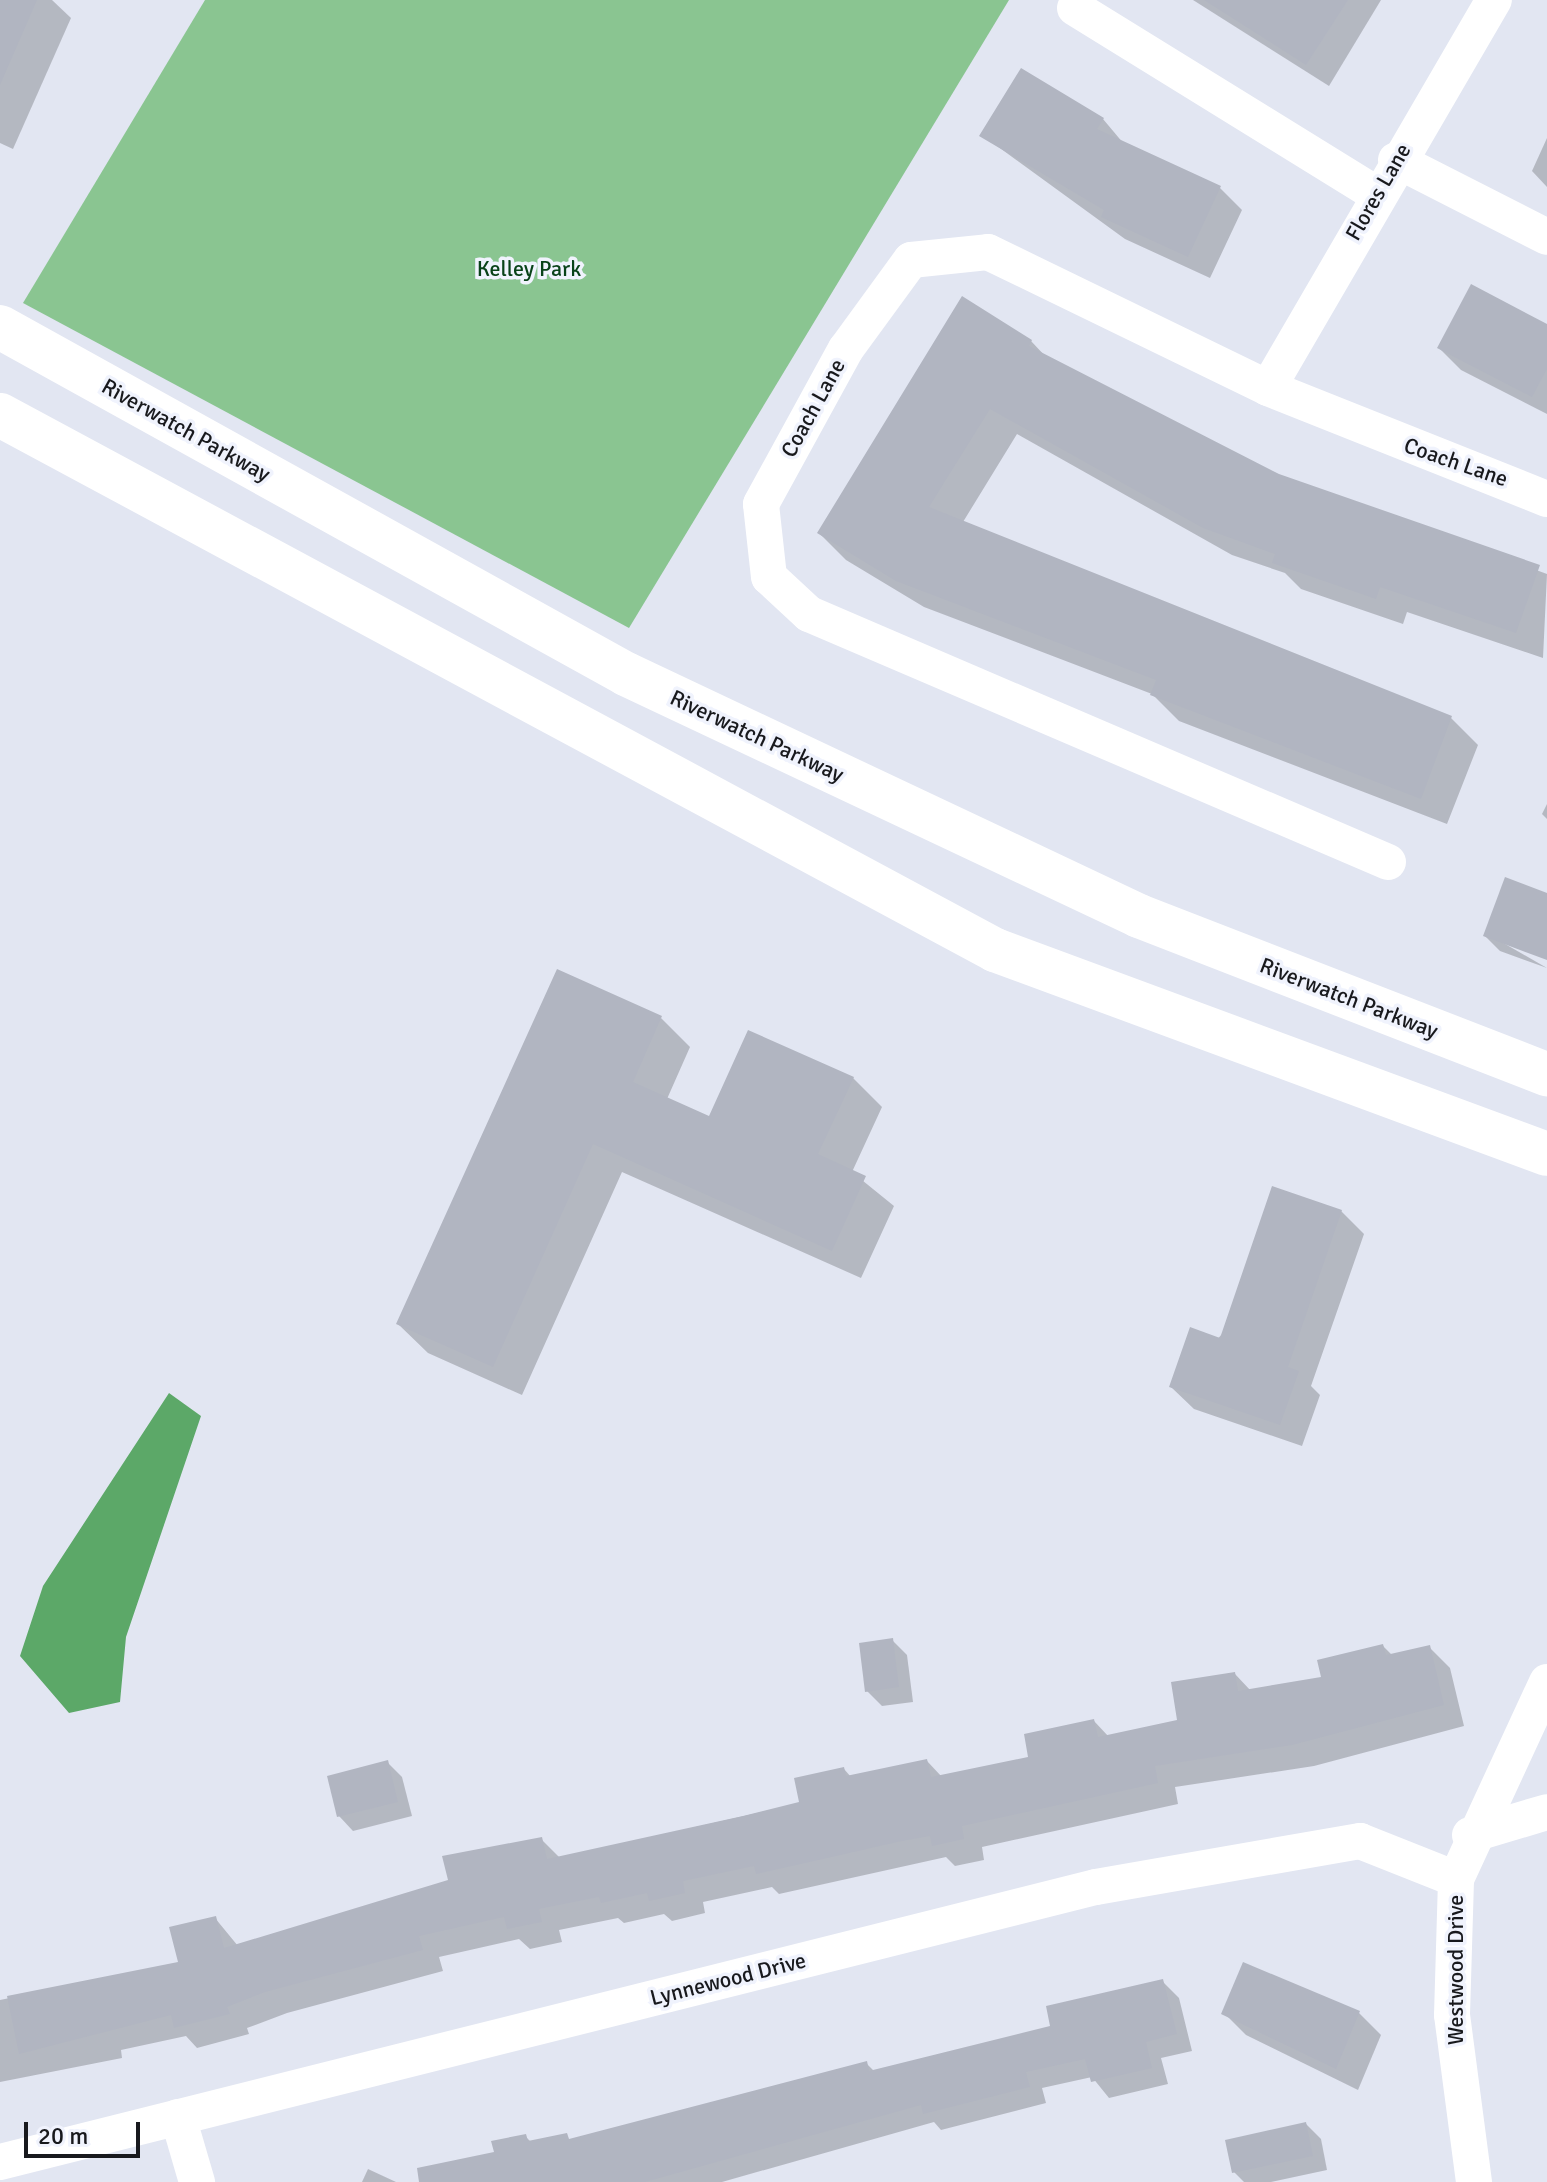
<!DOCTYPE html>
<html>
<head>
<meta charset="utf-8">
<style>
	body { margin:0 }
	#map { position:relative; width:1547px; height:2182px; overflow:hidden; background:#e2e6f2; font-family:Signika,sans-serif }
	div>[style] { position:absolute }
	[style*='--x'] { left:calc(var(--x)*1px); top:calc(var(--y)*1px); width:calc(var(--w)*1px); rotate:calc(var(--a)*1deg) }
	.green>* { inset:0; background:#8ac591 }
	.water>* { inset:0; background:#5ca868 }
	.shadow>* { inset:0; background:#0003 }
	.building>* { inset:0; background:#b1b5c1 }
	.minor>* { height:36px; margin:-18px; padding:0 18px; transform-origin:18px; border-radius:18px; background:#fff }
	.primary>* { height:44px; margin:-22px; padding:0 22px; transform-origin:22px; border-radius:22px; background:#fff }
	span { translate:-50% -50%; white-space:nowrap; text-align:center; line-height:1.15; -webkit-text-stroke:7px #f0f3fd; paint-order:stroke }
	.street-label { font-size:22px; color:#18191d }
	.park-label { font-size:22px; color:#094319 }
	.scale { position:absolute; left:24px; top:2122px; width:116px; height:36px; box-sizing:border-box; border:4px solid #18191d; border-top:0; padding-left:10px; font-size:24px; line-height:28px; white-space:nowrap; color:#18191d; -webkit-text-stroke:6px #f0f3fd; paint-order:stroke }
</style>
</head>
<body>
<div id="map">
	<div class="green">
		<i style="clip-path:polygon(205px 0,1009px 0,629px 628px,23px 303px)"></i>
	</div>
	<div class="water">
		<i style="clip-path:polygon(169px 1393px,201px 1416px,126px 1637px,120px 1702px,69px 1713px,20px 1656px,43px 1586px)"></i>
	</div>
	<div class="shadow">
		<i style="clip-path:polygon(0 0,52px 0,71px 18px,13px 149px,0 143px)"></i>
		<i style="clip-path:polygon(1193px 0,1381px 0,1329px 86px)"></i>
		<i style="clip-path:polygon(1103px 119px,1124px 144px,1220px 188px,1242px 210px,1210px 278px,1125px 239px,982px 135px)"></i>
		<i style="clip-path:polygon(1547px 138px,1547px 187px,1532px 171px)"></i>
		<i style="clip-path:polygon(1547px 326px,1547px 414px,1461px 370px,1439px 348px)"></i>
		<i style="clip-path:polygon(1031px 341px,1047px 358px,1278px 476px,1547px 574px,1543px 658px,1407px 612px,1403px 624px,1301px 589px,1285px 573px,1232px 555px,1017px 434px,963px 522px,1451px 718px,1478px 745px,1447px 824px,1179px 721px,1152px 694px,924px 607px,846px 560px,819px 533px)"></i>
		<i style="clip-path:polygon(1547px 804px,1547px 819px,1542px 814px)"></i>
		<i style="clip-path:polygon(1547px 895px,1547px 958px,1500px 941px,1547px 968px,1500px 951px,1485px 936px)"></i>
		<i style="clip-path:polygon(661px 1018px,690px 1047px,667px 1099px,710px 1118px,853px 1078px,882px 1107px,852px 1172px,894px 1206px,861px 1278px,622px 1172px,522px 1395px,428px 1353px,398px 1324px)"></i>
		<i style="clip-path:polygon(1341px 1211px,1364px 1234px,1311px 1386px,1320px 1395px,1302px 1446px,1194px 1409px,1171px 1387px)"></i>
		<i style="clip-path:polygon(892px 1640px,907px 1655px,913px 1702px,882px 1706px,867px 1691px)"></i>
		<i style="clip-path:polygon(1383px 1646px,1393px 1656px,1429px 1647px,1450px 1668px,1464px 1726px,1314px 1766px,1175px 1787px,1178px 1804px,982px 1847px,984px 1860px,955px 1866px,946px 1857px,779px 1894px,772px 1887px,703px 1902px,705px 1913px,672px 1921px,664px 1914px,624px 1923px,618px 1918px,559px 1930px,562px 1942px,530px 1949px,519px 1939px,439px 1957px,443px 1971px,287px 2013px,247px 2028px,249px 2034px,197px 2048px,186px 2036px,121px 2050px,122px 2058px,0 2082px,0 2000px,180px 1963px,215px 1918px,238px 1946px,450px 1881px,541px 1839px,560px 1858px,801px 1803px,844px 1769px,851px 1777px,927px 1761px,942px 1777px,1031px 1758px,1094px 1721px,1109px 1737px,1179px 1722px,1235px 1674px,1251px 1691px,1324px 1679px)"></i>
		<i style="clip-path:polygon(387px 1762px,402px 1777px,412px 1816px,353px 1831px,339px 1816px)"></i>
		<i style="clip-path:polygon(1162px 1981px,1179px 1998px,1192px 2051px,1161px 2058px,1168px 2084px,1109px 2098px,1092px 2077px,1042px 2088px,1046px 2103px,941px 2130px,934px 2122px,722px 2182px,478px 2182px,525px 2136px,532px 2143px,572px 2140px,866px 2063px,875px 2072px,1053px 2027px)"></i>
		<i style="clip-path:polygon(1224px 2013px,1359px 2013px,1381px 2035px,1358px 2090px,1246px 2035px)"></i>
		<i style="clip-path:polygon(1306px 2124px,1321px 2139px,1327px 2170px,1271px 2182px,1244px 2182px,1234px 2172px)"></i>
		<i style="clip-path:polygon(368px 2169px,396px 2182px,362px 2182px)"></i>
	</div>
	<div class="building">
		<i style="clip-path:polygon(0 0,37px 0,0 85px)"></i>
		<i style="clip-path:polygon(1204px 0,1348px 0,1306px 65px)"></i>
		<i style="clip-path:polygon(1021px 68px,1104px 118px,1097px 129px,1221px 186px,1188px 257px,1101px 217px,1104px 210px,979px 136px)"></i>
		<i style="clip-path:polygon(1471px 284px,1547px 324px,1547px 369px,1532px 397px,1437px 348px)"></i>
		<i style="clip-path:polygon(962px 296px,1032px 340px,1029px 346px,1279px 474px,1540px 565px,1516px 633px,1380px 587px,1376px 599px,1272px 563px,1275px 554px,1203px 528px,990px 409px,929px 507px,1452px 716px,1421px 799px,1150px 695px,1156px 680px,896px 581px,817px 533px)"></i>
		<i style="clip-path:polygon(1505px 877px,1547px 893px,1547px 960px,1483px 936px)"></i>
		<i style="clip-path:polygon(557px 969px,662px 1016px,633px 1082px,709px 1116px,748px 1030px,854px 1077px,818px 1154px,866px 1176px,832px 1251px,593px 1144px,493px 1367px,396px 1324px)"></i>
		<i style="clip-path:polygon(1272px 1186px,1342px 1210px,1288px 1367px,1299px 1371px,1280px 1425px,1169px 1387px,1190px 1327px,1220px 1338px)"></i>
		<i style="clip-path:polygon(893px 1638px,899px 1687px,865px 1692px,859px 1643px)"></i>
		<i style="clip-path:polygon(1383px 1644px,1386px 1655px,1430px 1645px,1444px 1705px,1292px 1745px,1155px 1766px,1158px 1783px,962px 1826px,964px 1839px,932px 1846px,930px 1836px,902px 1841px,756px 1874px,754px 1866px,683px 1881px,685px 1893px,649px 1901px,647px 1893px,601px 1903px,599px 1897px,539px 1909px,542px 1922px,507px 1929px,504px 1917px,419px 1936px,423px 1950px,265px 1992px,227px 2007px,230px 2014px,174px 2028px,171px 2015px,19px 2054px,7px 1996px,178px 1962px,169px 1927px,216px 1916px,224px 1948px,448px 1880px,442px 1856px,542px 1837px,547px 1859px,743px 1816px,799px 1802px,794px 1778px,844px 1767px,846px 1776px,927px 1759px,931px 1777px,1028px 1757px,1024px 1734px,1094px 1719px,1098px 1737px,1177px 1720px,1171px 1682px,1235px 1672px,1238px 1691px,1321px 1677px,1317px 1660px)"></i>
		<i style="clip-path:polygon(388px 1760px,398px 1802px,337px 1817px,327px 1776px)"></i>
		<i style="clip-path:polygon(1243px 1962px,1360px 2011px,1336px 2069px,1221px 2014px)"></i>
		<i style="clip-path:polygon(1163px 1979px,1177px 2034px,1146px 2042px,1152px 2068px,1091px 2082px,1085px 2059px,1026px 2072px,1030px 2087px,923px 2114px,921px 2105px,645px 2182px,419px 2182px,417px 2168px,494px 2152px,491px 2141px,526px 2134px,528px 2141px,567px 2133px,569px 2139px,867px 2061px,869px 2071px,1050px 2026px,1046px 2006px)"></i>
		<i style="clip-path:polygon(1306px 2122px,1313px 2156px,1232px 2173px,1225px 2140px)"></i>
	</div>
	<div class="minor">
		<i style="--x:1075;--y:8;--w:354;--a:31.7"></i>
		<i style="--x:1396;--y:160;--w:169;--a:27"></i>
		<i style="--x:1268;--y:388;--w:449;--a:-59.8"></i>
		<i style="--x:1388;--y:862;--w:630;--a:-156.81"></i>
		<i style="--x:809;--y:614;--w:54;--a:-137.2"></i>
		<i style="--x:769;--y:577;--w:73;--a:-96.3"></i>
		<i style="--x:761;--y:504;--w:177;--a:-61.3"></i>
		<i style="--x:846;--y:349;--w:110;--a:-53.9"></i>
		<i style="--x:911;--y:260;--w:77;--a:-5.9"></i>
		<i style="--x:988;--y:252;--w:311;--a:25.9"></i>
		<i style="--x:1268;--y:388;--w:300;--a:21.7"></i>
		<i style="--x:1470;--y:1835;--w:80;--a:-16.6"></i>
		<i style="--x:178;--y:2117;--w:68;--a:73.7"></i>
		<i style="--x:0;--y:2162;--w:1130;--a:-14.09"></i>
		<i style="--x:1096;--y:1887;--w:268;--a:-9.9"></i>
		<i style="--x:1360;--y:1841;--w:103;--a:21.6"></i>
		<i style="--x:1474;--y:2182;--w:168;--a:-97.5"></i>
		<i style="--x:1452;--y:2015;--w:136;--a:-88.3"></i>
		<i style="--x:1456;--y:1879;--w:217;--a:-65.2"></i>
	</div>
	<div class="primary">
		<i style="--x:0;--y:327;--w:716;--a:29"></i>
		<i style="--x:626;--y:674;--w:567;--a:25.25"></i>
		<i style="--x:1139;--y:916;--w:438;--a:21.2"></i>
		<i style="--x:0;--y:415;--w:1130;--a:28.27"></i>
		<i style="--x:995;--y:950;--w:588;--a:20.28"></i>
	</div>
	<div class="street-label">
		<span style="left:1378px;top:192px;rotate:-60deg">Flores Lane</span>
		<span style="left:813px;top:408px;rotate:-61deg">Coach Lane</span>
		<span style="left:186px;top:430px;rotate:29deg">Riverwatch Parkway</span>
		<span style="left:1456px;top:462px;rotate:19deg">Coach Lane</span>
		<span style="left:757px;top:736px;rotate:25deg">Riverwatch Parkway</span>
		<span style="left:1349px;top:998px;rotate:21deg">Riverwatch Parkway</span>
		<span style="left:1456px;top:1970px;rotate:-90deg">Westwood Drive</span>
		<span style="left:728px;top:1979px;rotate:-14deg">Lynnewood Drive</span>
	</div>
	<div class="park-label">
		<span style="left:529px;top:269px">Kelley Park</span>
	</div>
	<div class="scale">20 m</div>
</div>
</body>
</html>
